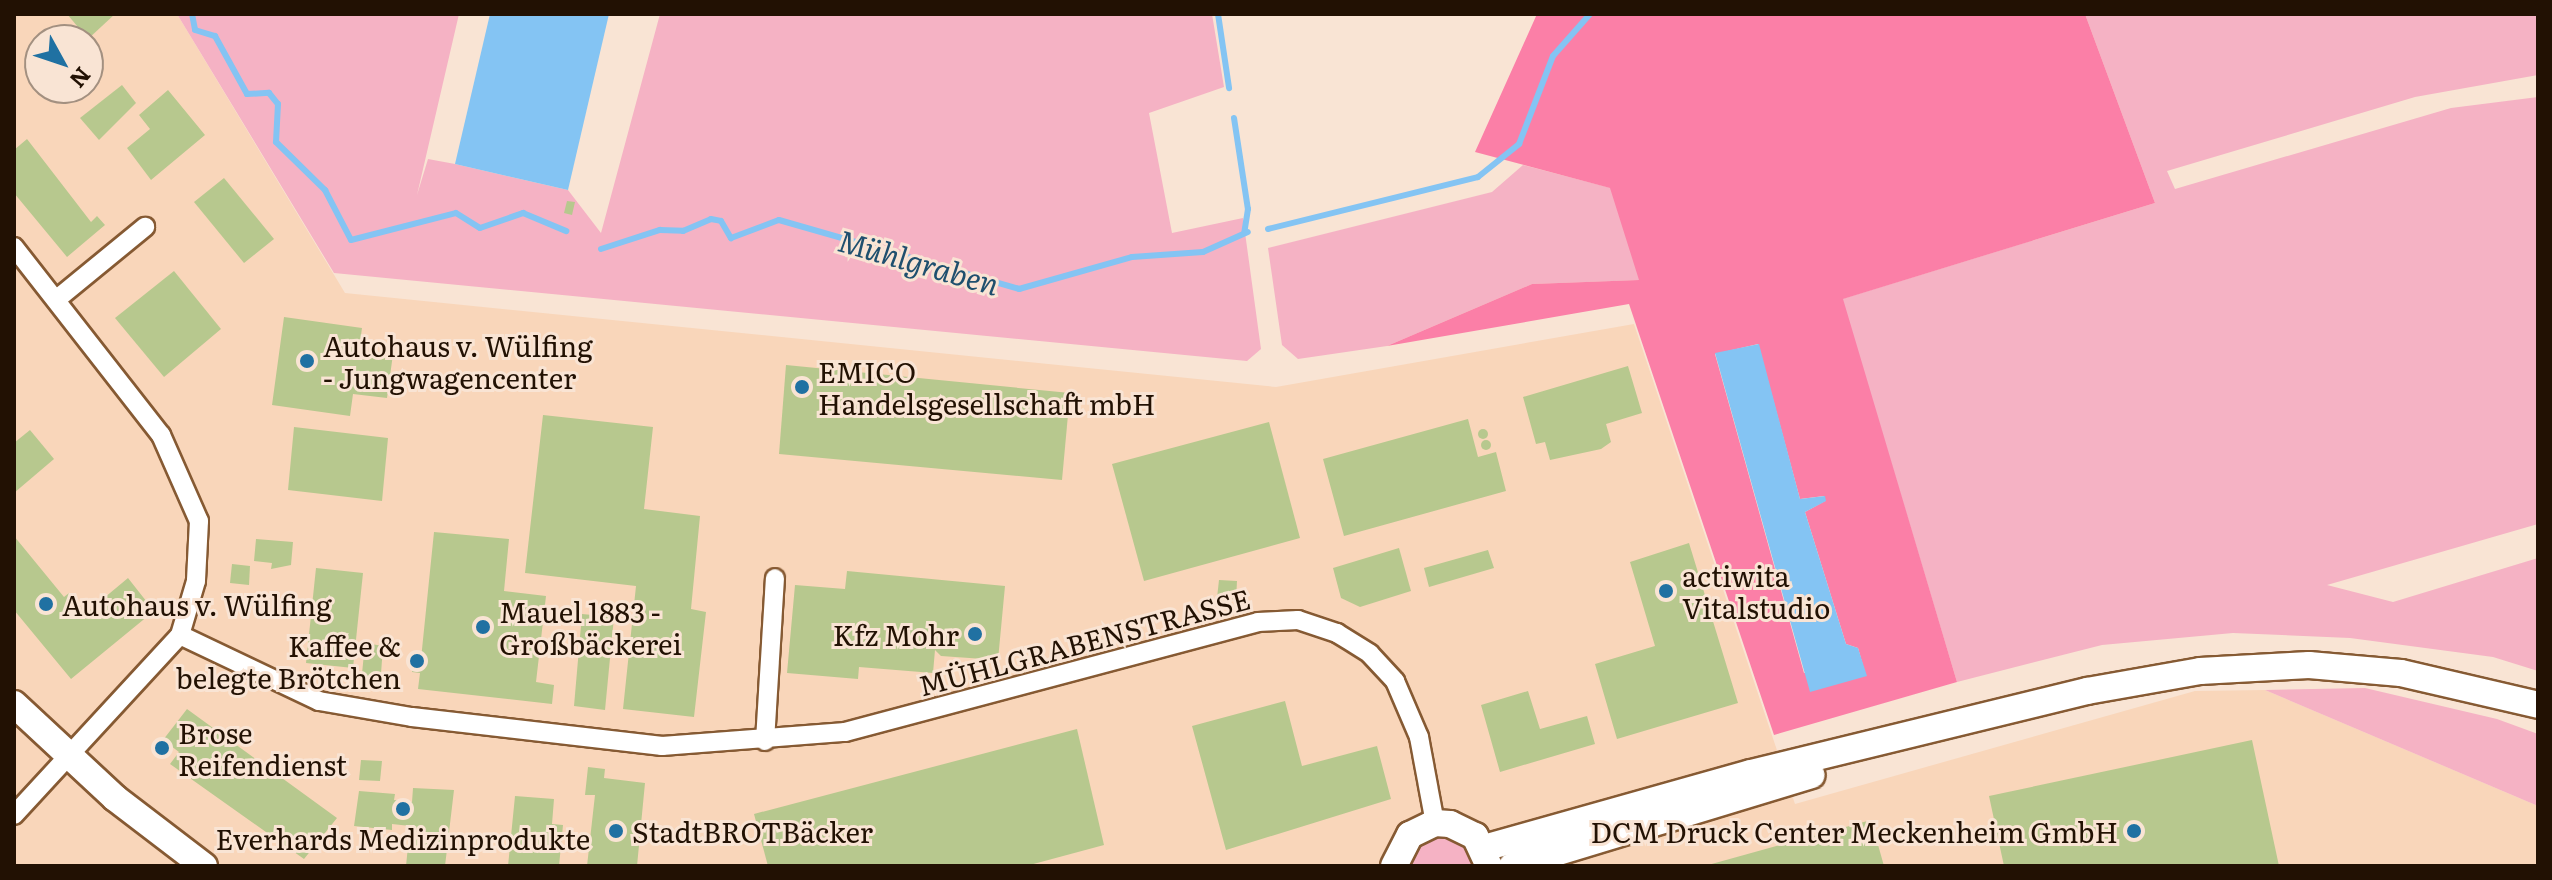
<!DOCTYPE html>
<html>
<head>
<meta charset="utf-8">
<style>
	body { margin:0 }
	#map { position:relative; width:2552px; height:880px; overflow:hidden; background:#f9e4d4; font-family:Literata,serif }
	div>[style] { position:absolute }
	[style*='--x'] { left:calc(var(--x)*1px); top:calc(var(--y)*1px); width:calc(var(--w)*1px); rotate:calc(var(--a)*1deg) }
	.built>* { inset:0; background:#f9d6ba }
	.green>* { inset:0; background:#f5b2c4 }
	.forest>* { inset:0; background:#fb7fa7 }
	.water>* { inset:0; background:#84c4f3 }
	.stream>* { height:6px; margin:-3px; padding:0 3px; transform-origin:3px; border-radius:3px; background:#84c4f3 }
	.building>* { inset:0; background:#b7c88e }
	.round { border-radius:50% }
	.roads { filter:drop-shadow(2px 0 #865a33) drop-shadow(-2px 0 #865a33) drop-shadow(0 2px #865a33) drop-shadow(0 -2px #865a33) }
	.minor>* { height:18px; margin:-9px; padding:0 9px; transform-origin:9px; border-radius:9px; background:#fff }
	.secondary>* { height:26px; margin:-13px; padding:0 13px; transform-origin:13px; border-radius:13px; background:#fff }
	.dots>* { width:22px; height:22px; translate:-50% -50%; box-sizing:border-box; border:4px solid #f9e4d4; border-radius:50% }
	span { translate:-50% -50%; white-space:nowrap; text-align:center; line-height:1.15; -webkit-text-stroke:6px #f9e4d4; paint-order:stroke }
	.poi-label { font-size:28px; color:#221103 }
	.left { translate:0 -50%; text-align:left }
	.right { translate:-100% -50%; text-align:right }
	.street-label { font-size:28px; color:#221103 }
	.water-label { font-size:30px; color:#1f4f6e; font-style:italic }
	.frame { position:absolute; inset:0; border:16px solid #221103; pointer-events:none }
	.north { position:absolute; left:24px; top:24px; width:80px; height:80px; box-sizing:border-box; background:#f9e4d4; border:2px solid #a39080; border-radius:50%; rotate:130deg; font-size:22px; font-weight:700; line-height:32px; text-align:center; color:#221103 }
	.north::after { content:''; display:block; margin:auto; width:28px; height:36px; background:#2071a2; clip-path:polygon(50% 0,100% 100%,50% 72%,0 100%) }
</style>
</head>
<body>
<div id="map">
	<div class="built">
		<i style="clip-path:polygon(evenodd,14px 14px,177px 14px,345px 293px,1276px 387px,1634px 324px,1795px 804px,2195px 691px,2265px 690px,2538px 806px,2538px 866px,14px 866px,14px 14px,40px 40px,88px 40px,88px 88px,40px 88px,40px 40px)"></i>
	</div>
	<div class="green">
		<i style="clip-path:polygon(177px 14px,459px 14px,417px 195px,428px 159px,455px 164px,568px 190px,601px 233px,660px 14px,1212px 14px,1224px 87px,1149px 113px,1172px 233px,1243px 218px,1261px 349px,1247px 361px,334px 273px)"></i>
		<i style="clip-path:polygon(2085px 14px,2538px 14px,2538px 75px,2415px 97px,2167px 171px,2175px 189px,2451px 108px,2538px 97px,2538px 524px,2327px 585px,2393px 602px,2538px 558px,2538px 671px,2493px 657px,2350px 638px,2233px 633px,2102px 645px,1957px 682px,1842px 299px,2155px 203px)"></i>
		<i style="clip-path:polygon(1523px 165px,1611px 188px,1640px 280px,1532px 284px,1387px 346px,1298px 359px,1282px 345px,1268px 248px,1492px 192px)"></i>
		<i style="clip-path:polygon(2365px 688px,2497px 719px,2538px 734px,2538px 806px,2265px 690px)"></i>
		<i style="clip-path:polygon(1439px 837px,1461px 843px,1475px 866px,1408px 866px,1418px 846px)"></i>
	</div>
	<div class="forest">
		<i style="clip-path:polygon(evenodd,1537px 14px,2085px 14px,2155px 203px,1843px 299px,1957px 682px,1774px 735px,1629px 304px,1387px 346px,1532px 284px,1639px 280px,1610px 188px,1475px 152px,1537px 14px,1758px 344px,1800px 499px,1824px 496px,1825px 501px,1805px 512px,1846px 644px,1858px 648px,1866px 676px,1804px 673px,1715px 354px,1758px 344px)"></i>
	</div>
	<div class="water">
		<i style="clip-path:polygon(490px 14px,609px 14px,568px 190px,455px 164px)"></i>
		<i style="clip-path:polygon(1759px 344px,1800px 499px,1825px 496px,1826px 501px,1805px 512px,1846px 644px,1858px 648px,1867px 676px,1810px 692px,1715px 353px)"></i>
	</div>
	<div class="stream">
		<i style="--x:192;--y:14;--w:16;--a:79"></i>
		<i style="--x:195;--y:30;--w:21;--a:17"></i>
		<i style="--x:215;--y:36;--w:66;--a:61.1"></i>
		<i style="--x:247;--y:94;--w:22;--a:-3"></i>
		<i style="--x:269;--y:93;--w:14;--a:51"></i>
		<i style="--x:278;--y:104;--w:38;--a:93"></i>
		<i style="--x:276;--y:142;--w:69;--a:44.4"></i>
		<i style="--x:325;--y:190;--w:56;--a:62.5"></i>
		<i style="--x:351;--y:240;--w:108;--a:-14.4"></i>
		<i style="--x:456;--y:213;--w:28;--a:32"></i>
		<i style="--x:480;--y:228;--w:46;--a:-19.2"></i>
		<i style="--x:523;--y:213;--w:47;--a:22.7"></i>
		<i style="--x:1218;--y:14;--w:75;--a:81.5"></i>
		<i style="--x:1234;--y:118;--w:92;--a:81.3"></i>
		<i style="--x:1248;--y:209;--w:24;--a:99"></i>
		<i style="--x:1268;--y:229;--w:216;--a:-13.9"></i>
		<i style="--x:1478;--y:177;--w:53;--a:-38.8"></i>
		<i style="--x:1519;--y:144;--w:94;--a:-68.9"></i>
		<i style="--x:1553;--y:56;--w:56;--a:-48.6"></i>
		<i style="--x:601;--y:249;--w:62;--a:-17.9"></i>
		<i style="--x:660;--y:230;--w:23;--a:2"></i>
		<i style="--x:683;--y:231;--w:30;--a:-23"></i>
		<i style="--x:711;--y:219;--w:10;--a:11"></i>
		<i style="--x:721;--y:221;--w:20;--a:60"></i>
		<i style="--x:731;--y:238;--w:51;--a:-20.6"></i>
		<i style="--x:779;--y:220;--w:250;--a:16"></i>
		<i style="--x:1019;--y:289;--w:117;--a:-15.8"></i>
		<i style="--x:1132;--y:257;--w:71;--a:-4"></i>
		<i style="--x:1203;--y:252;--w:49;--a:-24"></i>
	</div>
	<div class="building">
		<i style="clip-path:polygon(67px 14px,115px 14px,88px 39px)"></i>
		<i style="clip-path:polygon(122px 85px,136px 103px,99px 140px,80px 118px)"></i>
		<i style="clip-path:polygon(168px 90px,205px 135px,151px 180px,127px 148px,150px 129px,139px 115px)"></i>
		<i style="clip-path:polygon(27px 139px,91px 222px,97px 216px,105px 225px,67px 257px,14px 193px,14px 150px)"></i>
		<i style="clip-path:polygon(224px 178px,274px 239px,244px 263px,194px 202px)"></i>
		<i style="clip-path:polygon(567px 201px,575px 202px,572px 215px,564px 213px)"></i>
		<i style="clip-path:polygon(174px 271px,221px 329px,164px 377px,115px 318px)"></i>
		<i style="clip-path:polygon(284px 317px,362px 328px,359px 350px,393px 354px,387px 398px,353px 394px,350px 416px,272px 405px)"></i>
		<i style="clip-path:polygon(786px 365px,1070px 393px,1062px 480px,779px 454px)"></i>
		<i style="clip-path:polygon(1628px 366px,1642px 413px,1606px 424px,1611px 442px,1601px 449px,1550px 460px,1545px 442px,1536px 444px,1523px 397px)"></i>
		<i style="clip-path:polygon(543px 415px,653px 427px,644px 509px,700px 516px,691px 609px,706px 612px,694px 717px,623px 709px,636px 586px,525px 573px)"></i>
		<i style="clip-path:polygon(1468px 419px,1478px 457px,1496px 452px,1506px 491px,1344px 536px,1323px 459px)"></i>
		<i style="clip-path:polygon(1269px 422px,1300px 538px,1144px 581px,1112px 464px)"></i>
		<i style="clip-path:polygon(294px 427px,388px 438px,382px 501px,288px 490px)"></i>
		<i class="round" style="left:1478px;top:429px;width:10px;height:10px"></i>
		<i style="clip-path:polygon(30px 430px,54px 459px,14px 493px,14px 443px)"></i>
		<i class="round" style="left:1481px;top:440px;width:10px;height:10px"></i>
		<i style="clip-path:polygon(434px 532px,509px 539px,504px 591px,546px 596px,536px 682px,554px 685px,552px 704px,418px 689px,420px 673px,412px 672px,412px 658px,421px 659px)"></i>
		<i style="clip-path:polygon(14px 536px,64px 597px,69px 593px,86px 613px,128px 578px,154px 611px,71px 679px,14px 610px)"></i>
		<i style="clip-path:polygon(256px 539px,293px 542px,291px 565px,271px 569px,272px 563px,254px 561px)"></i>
		<i style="clip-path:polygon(1689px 543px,1738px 703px,1617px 739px,1595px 664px,1655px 646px,1630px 562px)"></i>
		<i style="clip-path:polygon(1399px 548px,1411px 591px,1360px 607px,1341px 598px,1333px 568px)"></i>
		<i style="clip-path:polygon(1488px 550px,1494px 568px,1429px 587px,1424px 568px)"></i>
		<i style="clip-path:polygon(232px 564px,250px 566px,249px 585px,230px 583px)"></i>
		<i style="clip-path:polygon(316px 568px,363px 573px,353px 668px,306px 663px)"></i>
		<i style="clip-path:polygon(847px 571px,1005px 586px,998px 660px,941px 656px,935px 650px,933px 673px,859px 667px,858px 679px,787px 673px,795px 585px,845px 589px)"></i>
		<i style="clip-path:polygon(1219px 580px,1237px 581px,1236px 600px,1217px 598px)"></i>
		<i style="clip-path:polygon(582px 614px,614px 617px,605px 710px,574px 706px)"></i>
		<i style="clip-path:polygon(365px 643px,383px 646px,381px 674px,387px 674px,386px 687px,361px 684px)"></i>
		<i style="clip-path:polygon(1528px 691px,1540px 729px,1587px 716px,1595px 744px,1500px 772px,1481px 705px)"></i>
		<i style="clip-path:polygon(1285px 701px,1302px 766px,1377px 746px,1391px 799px,1226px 850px,1192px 726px)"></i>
		<i style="clip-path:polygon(187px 709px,337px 818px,304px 859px,170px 764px,179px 752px,163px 740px)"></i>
		<i style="clip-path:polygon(1077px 729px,1104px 845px,1026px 866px,768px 866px,754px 814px)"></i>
		<i style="clip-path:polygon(2252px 740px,2279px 866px,2004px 866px,1989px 796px)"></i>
		<i style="clip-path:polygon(361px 760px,382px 761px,380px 781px,359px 780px)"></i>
		<i style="clip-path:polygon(588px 767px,605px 769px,604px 778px,645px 783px,637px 866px,587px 866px,595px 795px,585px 795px)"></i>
		<i style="clip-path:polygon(413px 788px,454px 790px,445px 866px,406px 866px,410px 826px,392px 824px,392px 830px,354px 826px,359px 791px,395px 794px,394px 800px,412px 802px)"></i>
		<i style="clip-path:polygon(515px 796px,554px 799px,552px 824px,563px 825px,559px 866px,508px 866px)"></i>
		<i style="clip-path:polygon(1871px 820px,1884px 866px,1708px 866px,1708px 865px)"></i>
	</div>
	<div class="roads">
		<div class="minor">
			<i style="--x:14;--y:247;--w:239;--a:52"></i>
			<i style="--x:161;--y:435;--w:94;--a:66.2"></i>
			<i style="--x:199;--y:521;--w:60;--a:92.9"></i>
			<i style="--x:196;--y:581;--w:56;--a:106.5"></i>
			<i style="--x:180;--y:635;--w:245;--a:132.7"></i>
			<i style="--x:57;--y:299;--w:114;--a:-39.3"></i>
			<i style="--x:180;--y:635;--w:154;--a:25.4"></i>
			<i style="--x:319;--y:701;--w:94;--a:9.8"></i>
			<i style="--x:412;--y:717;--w:252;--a:6.6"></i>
			<i style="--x:662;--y:746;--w:184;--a:-4.4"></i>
			<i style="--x:845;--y:732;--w:427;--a:-14.9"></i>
			<i style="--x:1258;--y:622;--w:40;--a:-2.9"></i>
			<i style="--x:1298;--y:620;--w:41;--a:18.4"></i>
			<i style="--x:1337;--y:633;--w:39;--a:32"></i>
			<i style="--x:1370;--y:654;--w:37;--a:47"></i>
			<i style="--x:1395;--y:681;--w:61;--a:66.8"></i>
			<i style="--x:1419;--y:737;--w:87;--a:79.5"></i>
			<i style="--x:765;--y:741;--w:163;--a:-86.5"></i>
		</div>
		<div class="secondary">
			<i style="--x:14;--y:704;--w:138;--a:42.9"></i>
			<i style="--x:115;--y:798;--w:112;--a:37.4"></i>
			<i style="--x:1484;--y:848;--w:277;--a:-15.7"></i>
			<i style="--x:1751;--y:773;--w:346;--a:-13.7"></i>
			<i style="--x:2087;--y:691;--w:115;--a:-10"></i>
			<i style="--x:2200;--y:671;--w:109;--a:-3.2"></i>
			<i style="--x:2309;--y:665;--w:92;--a:5"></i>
			<i style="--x:2401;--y:673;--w:141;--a:13.1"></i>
			<i style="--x:1394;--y:866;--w:35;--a:-63"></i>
			<i style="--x:1410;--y:835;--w:28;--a:-26"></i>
			<i style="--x:1435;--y:823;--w:15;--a:4"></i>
			<i style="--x:1450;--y:824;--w:28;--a:26"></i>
			<i style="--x:1475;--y:836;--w:33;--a:65"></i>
			<i style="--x:1512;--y:866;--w:313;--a:-16.9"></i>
		</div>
	</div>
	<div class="dots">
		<i style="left:307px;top:361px;background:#2071a2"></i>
		<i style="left:802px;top:387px;background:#2071a2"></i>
		<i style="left:1666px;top:591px;background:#2071a2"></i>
		<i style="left:46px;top:604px;background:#2071a2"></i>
		<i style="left:483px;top:627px;background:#2071a2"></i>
		<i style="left:975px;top:634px;background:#2071a2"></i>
		<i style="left:417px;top:661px;background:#2071a2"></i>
		<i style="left:162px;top:748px;background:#2071a2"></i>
		<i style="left:403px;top:809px;background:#2071a2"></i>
		<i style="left:616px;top:831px;background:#2071a2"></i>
		<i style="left:2134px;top:831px;background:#2071a2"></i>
	</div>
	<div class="poi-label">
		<span class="left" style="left:323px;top:361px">Autohaus v. Wülfing<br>- Jungwagencenter</span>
		<span class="left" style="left:818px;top:387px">EMICO<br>Handelsgesellschaft mbH</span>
		<span class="left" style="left:1682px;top:591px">actiwita<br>Vitalstudio</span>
		<span class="left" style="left:62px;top:604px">Autohaus v. Wülfing</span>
		<span class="left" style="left:499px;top:627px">Mauel 1883 -<br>Großbäckerei</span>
		<span class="right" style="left:959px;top:634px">Kfz Mohr</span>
		<span class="right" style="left:401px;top:661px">Kaffee &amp;<br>belegte Brötchen</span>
		<span class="left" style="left:178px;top:748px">Brose<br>Reifendienst</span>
		<span class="left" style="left:632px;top:831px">StadtBROTBäcker</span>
		<span class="right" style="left:2118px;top:831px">DCM Druck Center Meckenheim GmbH</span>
		<span style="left:403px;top:838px">Everhards Medizinprodukte</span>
	</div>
	<div class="street-label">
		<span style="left:1084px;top:641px;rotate:-15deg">MÜHLGRABENSTRASSE</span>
	</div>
	<div class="water-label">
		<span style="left:919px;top:261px;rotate:16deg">Mühlgraben</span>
	</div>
	<div class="frame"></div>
	<div class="north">N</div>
</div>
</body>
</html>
